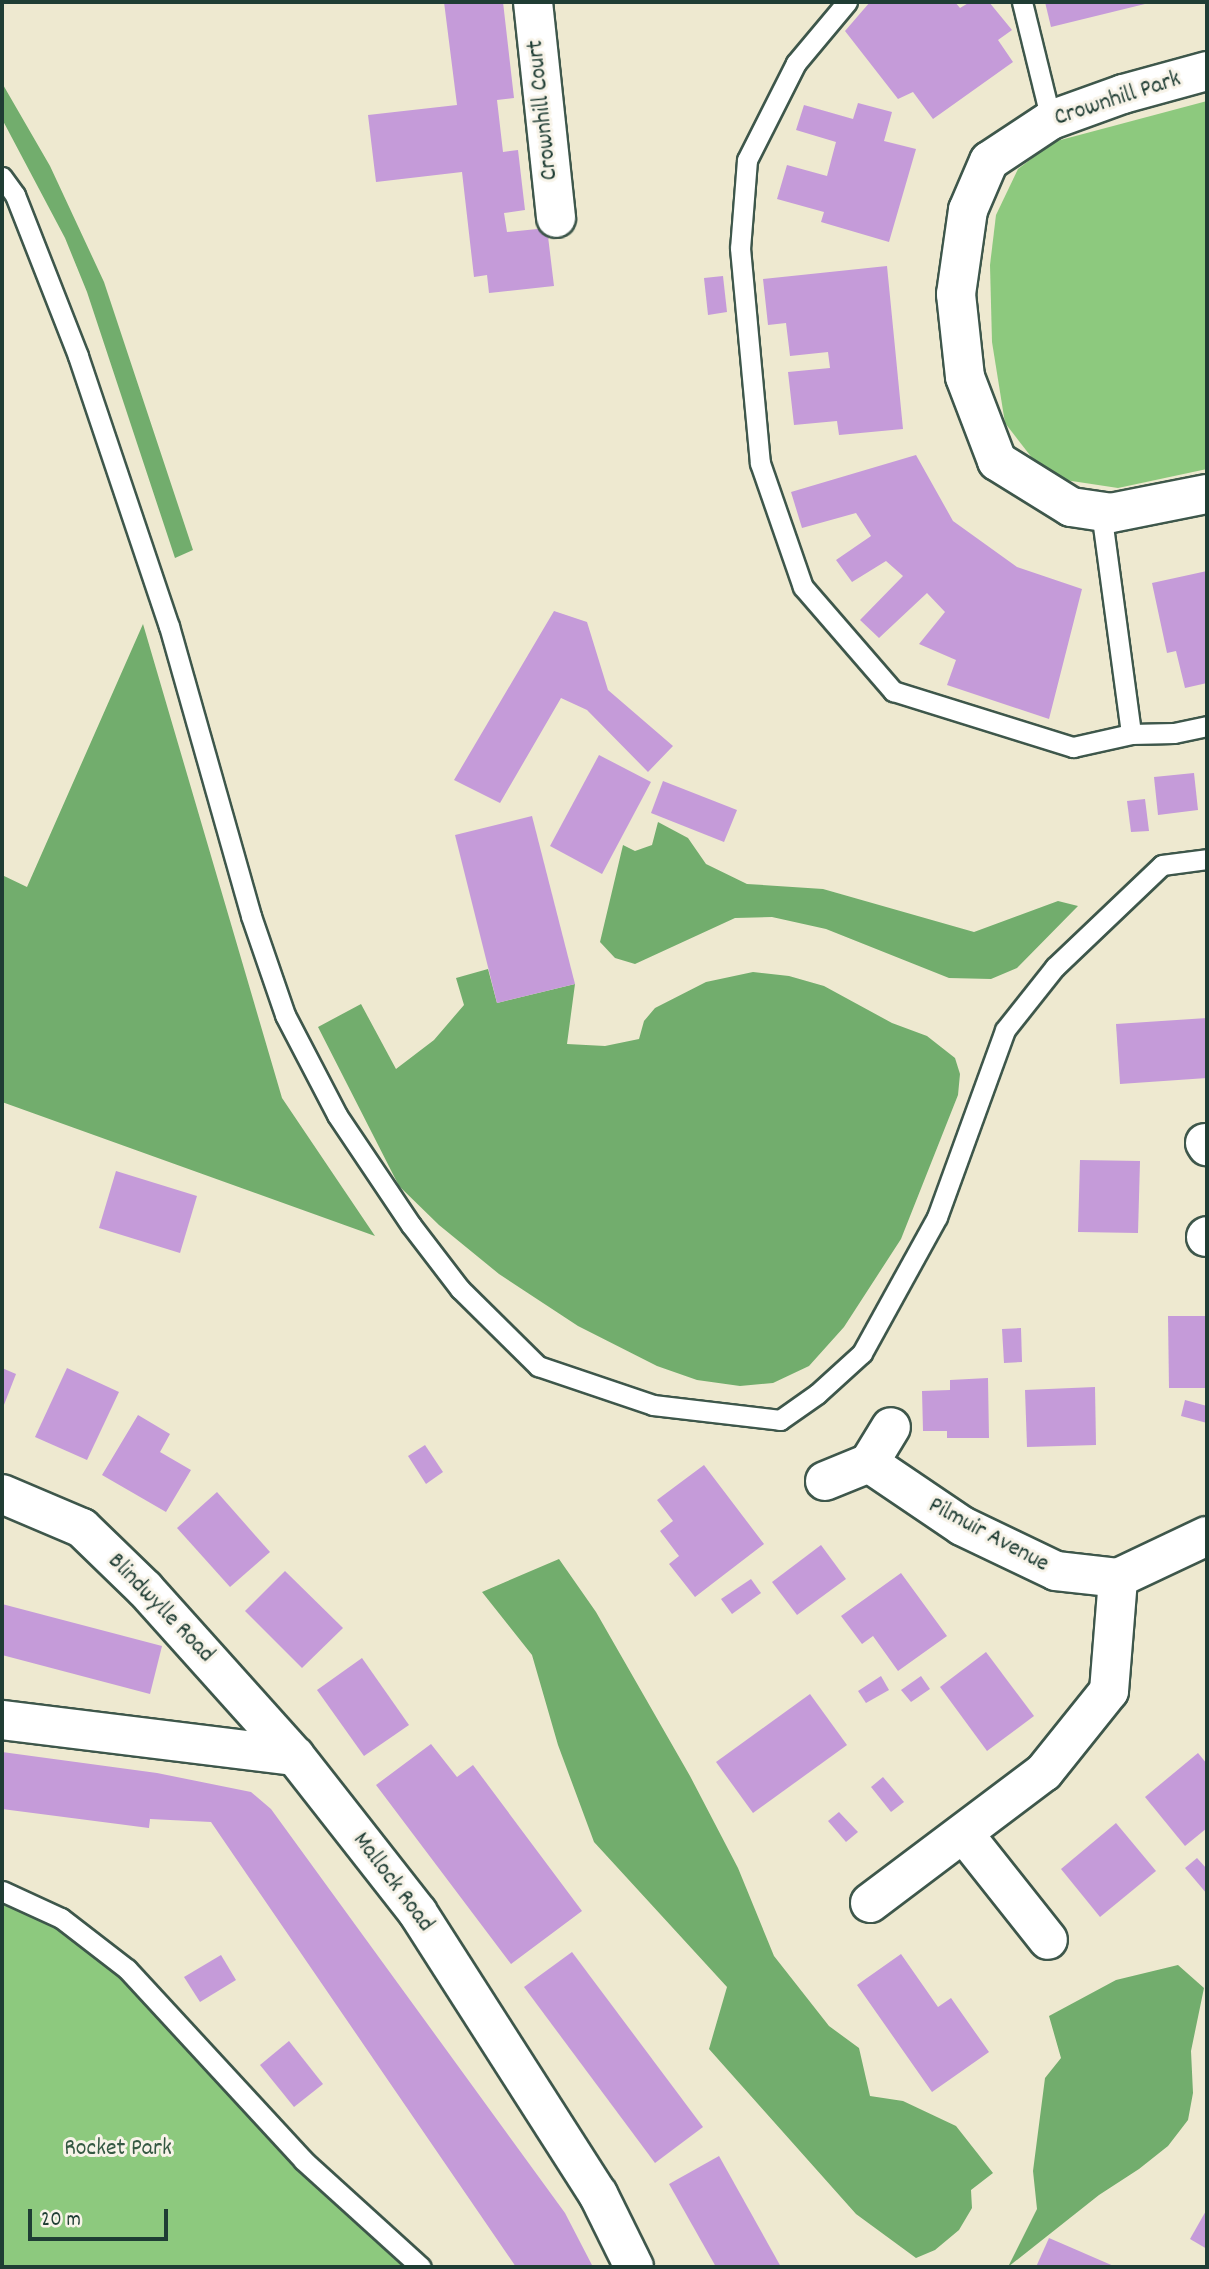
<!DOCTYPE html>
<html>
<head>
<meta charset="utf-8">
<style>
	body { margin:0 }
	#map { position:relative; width:1209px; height:2269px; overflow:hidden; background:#eee9d0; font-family:Dekko,sans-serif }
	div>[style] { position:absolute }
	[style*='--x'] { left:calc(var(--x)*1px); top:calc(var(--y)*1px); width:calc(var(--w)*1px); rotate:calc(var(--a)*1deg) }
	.green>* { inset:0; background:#8dc97e }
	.forest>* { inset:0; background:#72ad6d }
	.building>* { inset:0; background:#c59bd9 }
	.roads { filter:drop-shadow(2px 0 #3e574b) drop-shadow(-2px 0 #3e574b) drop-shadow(0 2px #3e574b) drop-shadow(0 -2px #3e574b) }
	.service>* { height:19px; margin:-9.5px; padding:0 9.5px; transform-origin:9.5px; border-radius:9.5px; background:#fff }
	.minor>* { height:38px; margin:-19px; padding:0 19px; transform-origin:19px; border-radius:19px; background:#fff }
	span { translate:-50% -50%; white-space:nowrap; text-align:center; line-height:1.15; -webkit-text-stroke:6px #f7f3e8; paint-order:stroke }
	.street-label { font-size:24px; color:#1f3d34 }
	.park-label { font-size:24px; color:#355943 }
	.frame { position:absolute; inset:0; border:4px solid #1f3d34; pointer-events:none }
	.scale { position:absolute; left:28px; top:2209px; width:140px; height:32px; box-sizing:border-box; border:4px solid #1f3d34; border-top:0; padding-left:9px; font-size:21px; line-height:24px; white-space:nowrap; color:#1f3d34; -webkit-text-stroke:5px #f7f3e8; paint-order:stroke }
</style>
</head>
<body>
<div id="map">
	<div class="green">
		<i style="clip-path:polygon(1207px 101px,1207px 469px,1118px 488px,1065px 480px,1036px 463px,1005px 423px,992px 342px,990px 265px,996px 215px,1018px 169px,1053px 142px)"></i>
		<i style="clip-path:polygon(2px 1891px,61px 1918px,421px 2267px,2px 2267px)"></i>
	</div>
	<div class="forest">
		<i style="clip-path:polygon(2px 83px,50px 166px,104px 282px,193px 550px,175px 558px,87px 292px,65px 238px,2px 119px)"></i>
		<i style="clip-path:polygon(143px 624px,282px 1098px,375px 1236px,2px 1102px,2px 875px,27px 887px)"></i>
		<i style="clip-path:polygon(658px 822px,688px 838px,706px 864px,747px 884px,823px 889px,974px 932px,1058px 901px,1078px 906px,1017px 968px,991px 979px,949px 978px,826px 929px,772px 917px,735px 918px,635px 964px,615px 958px,600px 942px,623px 845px,635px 851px,652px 845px)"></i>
		<i style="clip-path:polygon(488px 969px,497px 1003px,575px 984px,567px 1044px,605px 1046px,639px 1039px,644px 1021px,655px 1008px,706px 982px,753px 972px,789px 976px,824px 986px,892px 1023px,927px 1036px,955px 1058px,960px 1074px,958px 1095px,901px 1239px,844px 1327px,809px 1366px,773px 1383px,740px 1386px,697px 1380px,657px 1366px,578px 1326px,499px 1274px,439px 1225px,399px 1186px,318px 1027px,361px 1004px,396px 1069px,434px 1040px,464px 1005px,456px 978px)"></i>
		<i style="clip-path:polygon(559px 1559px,596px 1612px,690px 1776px,738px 1868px,774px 1956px,829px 2026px,859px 2048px,870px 2096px,903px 2101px,956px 2126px,993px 2173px,971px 2190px,972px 2208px,959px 2230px,935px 2250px,916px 2258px,856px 2214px,709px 2049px,727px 1987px,594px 1842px,558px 1745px,532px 1655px,482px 1592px)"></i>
		<i style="clip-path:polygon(1178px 1965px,1204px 1988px,1191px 2051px,1193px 2093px,1188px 2120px,1168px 2146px,1139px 2169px,1099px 2195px,1008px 2267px,1037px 2209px,1033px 2171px,1045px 2078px,1061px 2058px,1049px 2016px,1116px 1980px)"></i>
	</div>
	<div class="building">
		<i style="clip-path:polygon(444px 2px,503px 2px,514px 98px,497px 100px,503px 152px,518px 150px,525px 210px,504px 213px,507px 232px,547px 228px,554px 286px,489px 293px,487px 275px,474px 277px,462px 172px,376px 182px,368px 115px,457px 105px)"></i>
		<i style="clip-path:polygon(870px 2px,955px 2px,960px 8px,970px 2px,989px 2px,1012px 30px,998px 40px,1013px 62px,933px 119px,913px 92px,898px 99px,845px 31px)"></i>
		<i style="clip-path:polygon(1045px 2px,1148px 2px,1149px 3px,1051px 27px)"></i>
		<i style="clip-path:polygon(858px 103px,892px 112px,884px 141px,916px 149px,889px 242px,821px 222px,824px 212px,777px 199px,787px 165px,827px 176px,836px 142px,796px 130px,804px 105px,853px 119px)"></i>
		<i style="clip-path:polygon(887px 266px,903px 429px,839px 435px,837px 421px,794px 425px,788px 372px,830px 368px,828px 352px,790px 356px,786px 323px,768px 325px,763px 279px)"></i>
		<i style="clip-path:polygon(723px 276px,727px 312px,708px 315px,704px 278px)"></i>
		<i style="clip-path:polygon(916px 455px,953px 521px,1017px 567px,1082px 589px,1049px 719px,947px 685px,956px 660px,919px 644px,945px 612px,927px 593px,879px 638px,860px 620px,903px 576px,886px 561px,852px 582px,836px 560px,871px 536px,856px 513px,802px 528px,791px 492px)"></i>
		<i style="clip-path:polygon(1207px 571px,1207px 683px,1185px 688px,1176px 651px,1167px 653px,1152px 583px)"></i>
		<i style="clip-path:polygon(554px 611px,587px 622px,608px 690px,673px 746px,648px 772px,587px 710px,561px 698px,500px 803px,454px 780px)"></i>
		<i style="clip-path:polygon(599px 755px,651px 782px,602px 874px,550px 846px)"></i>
		<i style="clip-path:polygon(1194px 773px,1198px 810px,1158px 815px,1154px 777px)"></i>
		<i style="clip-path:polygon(663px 781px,737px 810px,724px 842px,651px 813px)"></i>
		<i style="clip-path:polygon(1145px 799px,1149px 831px,1131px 832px,1127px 801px)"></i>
		<i style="clip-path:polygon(532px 816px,575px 984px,497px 1003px,455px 835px)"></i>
		<i style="clip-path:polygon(1207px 1018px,1207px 1078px,1120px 1084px,1116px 1024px)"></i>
		<i style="clip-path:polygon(1080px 1160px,1140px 1161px,1138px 1233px,1078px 1232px)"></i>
		<i style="clip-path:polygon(116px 1171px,197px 1196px,180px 1253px,99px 1228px)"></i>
		<i style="clip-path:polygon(1168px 1316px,1207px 1316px,1207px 1388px,1169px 1388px)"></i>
		<i style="clip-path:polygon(1021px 1328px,1022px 1362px,1004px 1363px,1002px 1329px)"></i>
		<i style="clip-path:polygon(2px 1368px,16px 1374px,2px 1410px)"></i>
		<i style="clip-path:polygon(67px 1368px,119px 1392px,87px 1460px,35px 1437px)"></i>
		<i style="clip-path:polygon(988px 1378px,989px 1438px,947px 1438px,947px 1431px,923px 1431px,922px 1391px,950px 1390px,950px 1380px)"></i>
		<i style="clip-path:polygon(1095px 1387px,1096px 1445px,1027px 1447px,1025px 1390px)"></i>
		<i style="clip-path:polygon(1185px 1400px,1207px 1406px,1207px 1423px,1181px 1416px)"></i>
		<i style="clip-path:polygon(138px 1415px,170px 1434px,160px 1452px,191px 1470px,166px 1512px,102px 1475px)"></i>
		<i style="clip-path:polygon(425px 1445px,443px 1472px,426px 1484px,408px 1456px)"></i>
		<i style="clip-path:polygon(704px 1465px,764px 1544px,695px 1597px,669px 1564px,679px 1556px,660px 1531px,673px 1521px,657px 1500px)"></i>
		<i style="clip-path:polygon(217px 1492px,270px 1552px,230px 1587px,177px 1528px)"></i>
		<i style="clip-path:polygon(821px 1545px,846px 1579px,797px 1615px,772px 1582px)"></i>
		<i style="clip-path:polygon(285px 1571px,343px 1628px,302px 1668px,245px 1611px)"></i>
		<i style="clip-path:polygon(901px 1573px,947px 1636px,898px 1671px,873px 1636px,862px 1644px,841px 1616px)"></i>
		<i style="clip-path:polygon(751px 1579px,761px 1593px,732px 1614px,721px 1599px)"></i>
		<i style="clip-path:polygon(2px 1604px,162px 1646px,150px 1694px,2px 1655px)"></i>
		<i style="clip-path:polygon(986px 1652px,1034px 1716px,987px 1751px,940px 1687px)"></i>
		<i style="clip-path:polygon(362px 1658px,409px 1725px,364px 1756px,317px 1690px)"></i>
		<i style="clip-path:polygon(881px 1676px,889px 1690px,866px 1703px,858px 1691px)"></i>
		<i style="clip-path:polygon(921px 1676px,930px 1689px,911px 1702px,901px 1690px)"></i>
		<i style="clip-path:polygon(810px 1694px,847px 1745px,753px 1813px,716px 1762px)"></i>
		<i style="clip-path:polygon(431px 1744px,457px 1777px,473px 1765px,582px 1911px,511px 1964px,376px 1785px)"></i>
		<i style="clip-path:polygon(2px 1752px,157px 1773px,251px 1792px,271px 1809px,565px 2213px,593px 2267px,516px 2267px,211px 1822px,150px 1819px,149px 1828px,2px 1809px)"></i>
		<i style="clip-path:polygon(1198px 1753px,1207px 1764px,1207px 1828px,1185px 1846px,1145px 1797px)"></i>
		<i style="clip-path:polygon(883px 1777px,904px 1802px,891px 1812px,871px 1787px)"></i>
		<i style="clip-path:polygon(839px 1812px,858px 1832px,846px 1842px,828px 1821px)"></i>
		<i style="clip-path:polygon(1116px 1823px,1156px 1871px,1100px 1917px,1061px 1869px)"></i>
		<i style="clip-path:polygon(1197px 1858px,1207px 1869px,1207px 1894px,1185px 1868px)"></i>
		<i style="clip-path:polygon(572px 1952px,703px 2127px,655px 2163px,524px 1987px)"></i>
		<i style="clip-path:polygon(901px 1954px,938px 2007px,951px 1998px,989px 2052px,932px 2092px,857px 1985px)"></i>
		<i style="clip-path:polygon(221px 1955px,236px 1980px,200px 2002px,184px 1977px)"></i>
		<i style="clip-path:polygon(289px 2041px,323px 2084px,294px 2107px,260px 2065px)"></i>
		<i style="clip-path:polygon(719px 2156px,781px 2267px,716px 2267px,669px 2184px)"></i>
		<i style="clip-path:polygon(1207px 2209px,1207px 2249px,1190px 2239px)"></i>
		<i style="clip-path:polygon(1049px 2238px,1116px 2267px,1036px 2267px)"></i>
	</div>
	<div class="roads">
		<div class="service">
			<i style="--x:847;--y:2;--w:80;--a:129.9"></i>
			<i style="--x:796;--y:63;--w:109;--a:116.8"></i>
			<i style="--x:747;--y:160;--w:88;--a:94.5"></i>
			<i style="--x:740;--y:248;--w:216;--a:84.7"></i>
			<i style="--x:760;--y:463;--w:131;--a:70.9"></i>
			<i style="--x:803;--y:587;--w:138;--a:49.1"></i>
			<i style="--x:893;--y:691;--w:189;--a:17.3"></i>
			<i style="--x:1073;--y:747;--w:59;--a:-12.6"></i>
			<i style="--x:1022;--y:2;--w:122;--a:76.2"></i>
			<i style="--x:2;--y:177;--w:22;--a:54"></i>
			<i style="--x:15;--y:195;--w:173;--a:68.6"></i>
			<i style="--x:78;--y:356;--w:285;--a:71.4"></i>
			<i style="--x:169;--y:626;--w:301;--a:74.2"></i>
			<i style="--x:251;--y:916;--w:105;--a:71"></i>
			<i style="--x:285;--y:1015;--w:113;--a:62.5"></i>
			<i style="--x:337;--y:1115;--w:133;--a:56.1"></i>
			<i style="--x:411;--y:1225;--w:81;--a:52.6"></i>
			<i style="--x:460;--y:1289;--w:110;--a:44.6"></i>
			<i style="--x:538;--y:1366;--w:121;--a:18.7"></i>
			<i style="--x:653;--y:1405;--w:128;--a:6.7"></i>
			<i style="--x:780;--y:1420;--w:45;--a:-35.1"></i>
			<i style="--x:817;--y:1394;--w:61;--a:-42.3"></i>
			<i style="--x:862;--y:1353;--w:155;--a:-61.1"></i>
			<i style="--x:937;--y:1217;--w:199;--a:-70"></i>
			<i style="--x:1005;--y:1030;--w:80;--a:-51.6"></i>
			<i style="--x:1055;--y:967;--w:148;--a:-43.6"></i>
			<i style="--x:1162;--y:865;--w:45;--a:-7.6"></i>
			<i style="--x:1101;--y:511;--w:225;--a:82.3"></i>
			<i style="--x:1131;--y:734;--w:43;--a:-1.3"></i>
			<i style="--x:1174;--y:733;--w:34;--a:-12"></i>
			<i style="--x:2;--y:1891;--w:65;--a:24.6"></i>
			<i style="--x:61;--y:1918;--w:83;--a:37.7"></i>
			<i style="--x:127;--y:1969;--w:260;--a:47.3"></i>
			<i style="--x:303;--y:2160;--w:159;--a:42.2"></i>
		</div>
		<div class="minor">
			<i style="--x:533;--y:2;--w:217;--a:83.9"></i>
			<i style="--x:1207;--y:71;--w:87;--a:164.7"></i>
			<i style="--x:1123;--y:94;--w:77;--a:160.1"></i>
			<i style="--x:1051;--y:120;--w:74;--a:146.5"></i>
			<i style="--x:989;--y:161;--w:53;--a:113.2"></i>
			<i style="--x:968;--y:210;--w:85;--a:98.1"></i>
			<i style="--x:956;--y:294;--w:83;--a:83.8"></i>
			<i style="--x:965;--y:377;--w:90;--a:69.1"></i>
			<i style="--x:997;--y:461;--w:87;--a:31.9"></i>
			<i style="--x:1071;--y:507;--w:40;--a:8.5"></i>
			<i style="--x:1111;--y:513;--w:98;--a:-11.2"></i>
			<i style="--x:1205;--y:1143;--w:4;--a:56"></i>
			<i style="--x:1206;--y:1237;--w:1;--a:-45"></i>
			<i style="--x:869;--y:1463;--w:112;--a:34.1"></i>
			<i style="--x:962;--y:1526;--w:104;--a:25.6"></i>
			<i style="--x:1056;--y:1571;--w:62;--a:6.4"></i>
			<i style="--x:825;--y:1481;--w:48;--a:-22.2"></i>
			<i style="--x:869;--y:1463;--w:42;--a:-58.6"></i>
			<i style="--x:2;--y:1494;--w:87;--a:23"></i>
			<i style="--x:82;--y:1528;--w:88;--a:44.1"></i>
			<i style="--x:145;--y:1589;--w:224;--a:48.1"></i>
			<i style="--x:295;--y:1756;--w:199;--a:51.9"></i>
			<i style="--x:418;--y:1913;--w:334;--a:57.4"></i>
			<i style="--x:598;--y:2194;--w:81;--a:63.7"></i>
			<i style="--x:2;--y:1720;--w:295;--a:7"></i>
			<i style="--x:964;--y:1834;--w:135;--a:51.6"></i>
			<i style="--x:870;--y:1903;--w:218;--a:-37"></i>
			<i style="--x:1044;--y:1772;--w:104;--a:-51.3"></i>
			<i style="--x:1109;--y:1691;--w:113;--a:-85.4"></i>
			<i style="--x:1118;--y:1578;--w:98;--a:-25.3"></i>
		</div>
	</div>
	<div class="street-label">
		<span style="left:1118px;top:100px;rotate:-18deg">Crownhill Park</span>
		<span style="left:544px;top:110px;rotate:-96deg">Crownhill Court</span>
		<span style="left:988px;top:1536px;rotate:28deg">Pilmuir Avenue</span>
		<span style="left:160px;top:1609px;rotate:46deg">Blindwylle Road</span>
		<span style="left:392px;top:1883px;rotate:53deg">Mallock Road</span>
	</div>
	<div class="park-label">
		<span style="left:118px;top:2150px">Rocket Park</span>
	</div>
	<div class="frame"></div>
	<div class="scale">20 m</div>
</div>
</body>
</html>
